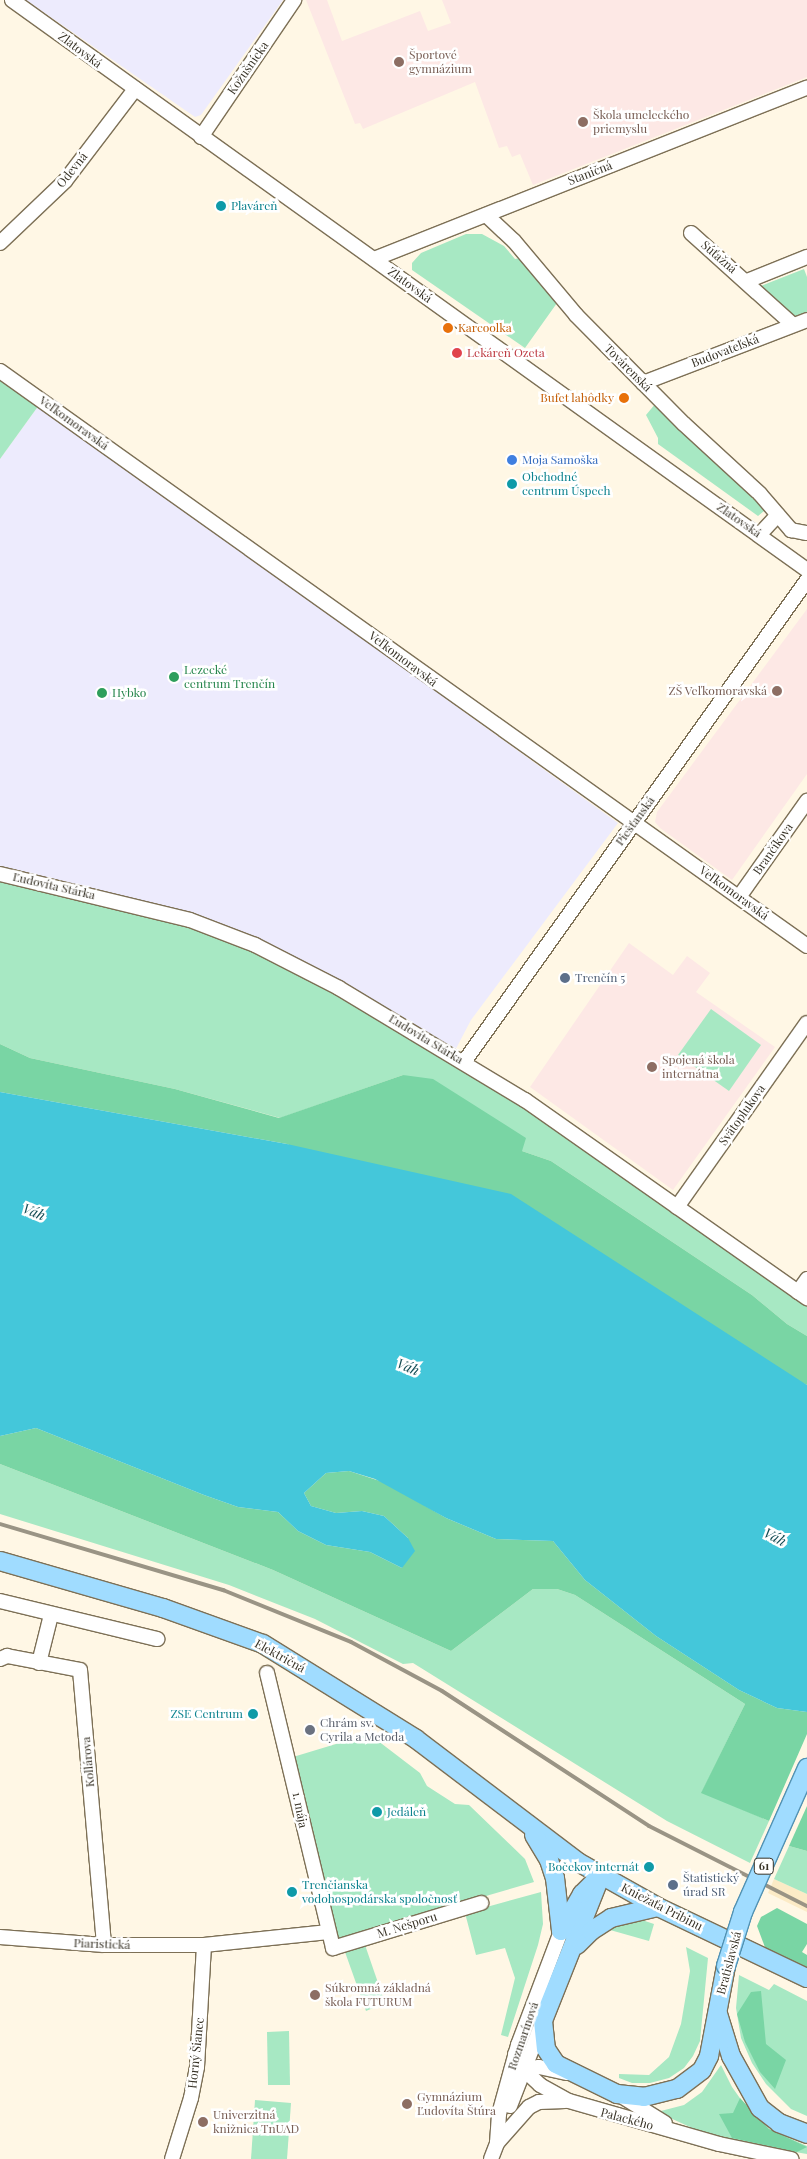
<!DOCTYPE html>
<html>
<head>
<meta charset="utf-8">
<style>
	body { margin:0 }
	#map { position:relative; width:807px; height:2159px; overflow:hidden; background:#fff7e5; font-family:"Playfair Display",serif }
	div>[style] { position:absolute }
	[style*='--x'] { left:calc(var(--x)*1px); top:calc(var(--y)*1px); width:calc(var(--w)*1px); rotate:calc(var(--a)*1deg) }
	.built>* { inset:0; background:#fcebc6 }
	.industrial>* { inset:0; background:#edebfd }
	.education>* { inset:0; background:#fde8e5 }
	.green>* { inset:0; background:#a7e8c3 }
	.forest>* { inset:0; background:#79d5a4 }
	.water>* { inset:0; background:#44c7da }
	.roads { filter:drop-shadow(1px 0 #7d7056) drop-shadow(-1px 0 #7d7056) drop-shadow(0 1px #7d7056) drop-shadow(0 -1px #7d7056) }
	.minor>* { height:14px; margin:-7px; padding:0 7px; transform-origin:7px; border-radius:7px; background:#fff }
	.major>* { height:18px; margin:-9px; padding:0 9px; transform-origin:9px; border-radius:9px; background:#a0dcff }
	.rail>* { height:4px; margin:-2px; padding:0 2px; transform-origin:2px; border-radius:2px; background:#9a9485 }
	.bridges { filter:drop-shadow(1px 0 #5292b3) drop-shadow(-1px 0 #5292b3) drop-shadow(0 1px #5292b3) drop-shadow(0 -1px #5292b3) }
	.major-bridge>* { height:18px; margin:-9px; padding:0 9px; transform-origin:9px; border-radius:9px; background:#a0dcff }
	.dots>* { width:14px; height:14px; translate:-50% -50%; box-sizing:border-box; border:2px solid #fff; border-radius:50% }
	span { translate:-50% -50%; white-space:nowrap; text-align:center; line-height:1.15; -webkit-text-stroke:5px #fff; paint-order:stroke }
	.shield-label span { padding:1px 4px; background:#fff; border:1px solid; border-radius:4px; -webkit-text-stroke-width:0 }
	.shield-label { font-size:11px; color:#373226; font-weight:700 }
	.street-label { font-size:12px; color:#373226 }
	.education-label { font-size:12px; color:#785e54 }
	.left { translate:0 -50%; text-align:left }
	.right { translate:-100% -50%; text-align:right }
	.culture-label { font-size:12px; color:#0d838f }
	.food-label { font-size:12px; color:#c56008 }
	.health-label { font-size:12px; color:#be3a42 }
	.shop-label { font-size:12px; color:#366cbe }
	.leisure-label { font-size:12px; color:#27864d }
	.service-label { font-size:12px; color:#4e5e75 }
	.worship-label { font-size:12px; color:#5b616d }
	.water-label { font-size:14px; color:#144c54; font-style:italic }
</style>
</head>
<body>
<div id="map">
	<div class="built">
		<i style="clip-path:polygon(774px 1879px,807px 1894px,807px 1912px,768px 1893px)"></i>
	</div>
	<div class="industrial">
		<i style="clip-path:polygon(26px 0,283px 0,201px 115px,195px 117px)"></i>
		<i style="clip-path:polygon(39px 405px,618px 823px,471px 1020px,449px 1062px,0 880px,0 459px)"></i>
	</div>
	<div class="education">
		<i style="clip-path:polygon(306px 0,327px 0,342px 41px,420px 11px,428px 31px,451px 23px,442px 0,807px 0,807px 77px,533px 185px,520px 154px,512px 157px,507px 146px,499px 148px,475px 82px,363px 129px,360px 123px,355px 124px)"></i>
		<i style="clip-path:polygon(807px 609px,807px 774px,732px 880px,660px 828px,655px 822px,657px 812px)"></i>
		<i style="clip-path:polygon(629px 943px,673px 975px,687px 956px,710px 973px,696px 992px,775px 1047px,673px 1190px,530px 1087px)"></i>
	</div>
	<div class="green">
		<i style="clip-path:polygon(466px 234px,482px 234px,504px 246px,515px 259px,520px 258px,557px 303px,525px 348px,412px 270px,412px 263px,421px 253px)"></i>
		<i style="clip-path:polygon(804px 269px,807px 277px,807px 312px,794px 317px,761px 286px)"></i>
		<i style="clip-path:polygon(0 379px,39px 405px,0 459px)"></i>
		<i style="clip-path:polygon(656px 403px,764px 507px,764px 511px,758px 516px,658px 444px,658px 438px,646px 415px)"></i>
		<i style="clip-path:polygon(0 880px,133px 908px,200px 930px,254px 952px,342px 996px,521px 1106px,807px 1307px,807px 1336px,787px 1324px,752px 1295px,551px 1161px,522px 1151px,403px 1075px,280px 1118px,175px 1089px,30px 1058px,0 1044px)"></i>
		<i style="clip-path:polygon(711px 1009px,761px 1045px,729px 1091px,678px 1055px)"></i>
		<i style="clip-path:polygon(0 1464px,273px 1570px,451px 1651px,533px 1589px,557px 1589px,575px 1595px,745px 1704px,702px 1792px,769px 1821px,750px 1863px,667px 1821px,413px 1663px,403px 1664px,315px 1619px,229px 1585px,0 1514px)"></i>
		<i style="clip-path:polygon(369px 1734px,420px 1773px,427px 1786px,455px 1804px,469px 1805px,525px 1859px,534px 1882px,338px 1939px,293px 1757px)"></i>
		<i style="clip-path:polygon(789px 1846px,807px 1851px,807px 1894px,774px 1879px)"></i>
		<i style="clip-path:polygon(541px 1892px,543px 1924px,538px 1945px,508px 2037px,501px 2035px,515px 1978px,505px 1948px,476px 1955px,465px 1913px)"></i>
		<i style="clip-path:polygon(642px 1920px,654px 1924px,649px 1941px,603px 1928px)"></i>
		<i style="clip-path:polygon(365px 1945px,385px 2003px,366px 2011px,345px 1952px)"></i>
		<i style="clip-path:polygon(686px 1947px,708px 1958px,700px 2041px,693px 2056px,684px 2068px,669px 2078px,650px 2083px,632px 2083px,619px 2078px,619px 2074px,649px 2075px,669px 2057px,681px 2024px,690px 1971px)"></i>
		<i style="clip-path:polygon(739px 1975px,769px 1990px,774px 1984px,807px 2001px,807px 2116px,791px 2109px,766px 2084px,752px 2063px,741px 2038px,736px 2008px)"></i>
		<i style="clip-path:polygon(289px 2031px,290px 2085px,268px 2085px,267px 2032px)"></i>
		<i style="clip-path:polygon(721px 2065px,732px 2087px,749px 2111px,769px 2129px,807px 2146px,807px 2154px,734px 2142px,701px 2132px,657px 2112px,684px 2105px,702px 2092px)"></i>
		<i style="clip-path:polygon(255px 2100px,291px 2103px,287px 2159px,251px 2159px)"></i>
	</div>
	<div class="forest">
		<i style="clip-path:polygon(0 1044px,30px 1058px,175px 1089px,279px 1118px,403px 1075px,433px 1079px,526px 1138px,522px 1151px,551px 1161px,752px 1295px,787px 1324px,807px 1336px,807px 1385px,287px 1144px,0 1092px)"></i>
		<i style="clip-path:polygon(36px 1428px,204px 1495px,238px 1507px,278px 1512px,298px 1531px,326px 1545px,370px 1552px,402px 1568px,408px 1538px,384px 1516px,362px 1511px,336px 1513px,311px 1506px,304px 1493px,326px 1473px,349px 1471px,386px 1483px,446px 1518px,496px 1539px,553px 1541px,585px 1580px,656px 1636px,739px 1690px,777px 1708px,807px 1712px,807px 1734px,769px 1821px,701px 1793px,745px 1704px,575px 1595px,557px 1589px,533px 1589px,451px 1651px,273px 1570px,0 1464px,0 1436px)"></i>
		<i style="clip-path:polygon(807px 1806px,807px 1851px,789px 1846px)"></i>
		<i style="clip-path:polygon(777px 1908px,807px 1924px,807px 1944px,802px 1952px,807px 1955px,807px 1969px,766px 1950px,757px 1926px,761px 1917px)"></i>
		<i style="clip-path:polygon(761px 1991px,766px 2044px,786px 2060px,775px 2089px,760px 2072px,745px 2042px,737px 2014px,751px 1992px)"></i>
		<i style="clip-path:polygon(740px 2098px,769px 2129px,807px 2147px,797px 2152px,732px 2138px,719px 2114px,733px 2113px)"></i>
	</div>
	<div class="water">
		<i style="clip-path:polygon(0 1092px,287px 1144px,511px 1194px,807px 1385px,807px 1712px,777px 1708px,739px 1690px,656px 1636px,585px 1580px,553px 1541px,496px 1539px,446px 1518px,375px 1479px,349px 1471px,326px 1473px,304px 1493px,311px 1506px,336px 1513px,362px 1511px,384px 1516px,408px 1538px,415px 1551px,402px 1568px,370px 1552px,326px 1545px,298px 1531px,278px 1512px,238px 1507px,204px 1495px,36px 1428px,0 1436px)"></i>
	</div>
	<div class="roads">
		<div class="minor">
			<i style="--x:12;--y:0;--w:978;--a:35.64"></i>
			<i style="--x:201;--y:137;--w:166;--a:-55.8"></i>
			<i style="--x:486;--y:215;--w:38;--a:43"></i>
			<i style="--x:514;--y:241;--w:97;--a:50"></i>
			<i style="--x:576;--y:315;--w:153;--a:45.3"></i>
			<i style="--x:684;--y:424;--w:103;--a:42.6"></i>
			<i style="--x:760;--y:494;--w:48;--a:49.3"></i>
			<i style="--x:791;--y:530;--w:16;--a:11"></i>
			<i style="--x:691;--y:233;--w:137;--a:42"></i>
			<i style="--x:0;--y:243;--w:90;--a:-43.6"></i>
			<i style="--x:65;--y:181;--w:116;--a:-52.7"></i>
			<i style="--x:374;--y:259;--w:466;--a:-21.6"></i>
			<i style="--x:747;--y:281;--w:65;--a:-21.8"></i>
			<i style="--x:0;--y:371;--w:991;--a:35.47"></i>
			<i style="--x:643;--y:383;--w:176;--a:-21"></i>
			<i style="--x:760;--y:534;--w:26;--a:-47"></i>
			<i style="--x:0;--y:874;--w:195;--a:13.6"></i>
			<i style="--x:190;--y:920;--w:70;--a:21"></i>
			<i style="--x:255;--y:945;--w:94;--a:27.1"></i>
			<i style="--x:339;--y:988;--w:217;--a:31.1"></i>
			<i style="--x:525;--y:1100;--w:345;--a:35.1"></i>
			<i style="--x:739;--y:897;--w:118;--a:-54.7"></i>
			<i style="--x:464;--y:1062;--w:592;--a:-54.56"></i>
			<i style="--x:677;--y:1207;--w:225;--a:-54.8"></i>
			<i style="--x:798;--y:1292;--w:16;--a:-55"></i>
			<i style="--x:0;--y:1601;--w:162;--a:13.6"></i>
			<i style="--x:0;--y:1659;--w:8;--a:-23"></i>
			<i style="--x:7;--y:1656;--w:74;--a:10.9"></i>
			<i style="--x:80;--y:1670;--w:276;--a:85"></i>
			<i style="--x:39;--y:1663;--w:49;--a:-76"></i>
			<i style="--x:267;--y:1673;--w:283;--a:76.5"></i>
			<i style="--x:333;--y:1948;--w:155;--a:-16.9"></i>
			<i style="--x:0;--y:1937;--w:104;--a:4.4"></i>
			<i style="--x:104;--y:1945;--w:100;--a:0"></i>
			<i style="--x:204;--y:1945;--w:125;--a:-6"></i>
			<i style="--x:515;--y:2054;--w:17;--a:62"></i>
			<i style="--x:523;--y:2069;--w:23;--a:43"></i>
			<i style="--x:540;--y:2085;--w:33;--a:29"></i>
			<i style="--x:569;--y:2101;--w:156;--a:16"></i>
			<i style="--x:719;--y:2144;--w:74;--a:11.8"></i>
			<i style="--x:520;--y:2070;--w:19;--a:-9"></i>
			<i style="--x:539;--y:2067;--w:29;--a:12"></i>
			<i style="--x:618;--y:2094;--w:55;--a:31.7"></i>
			<i style="--x:510;--y:2106;--w:91;--a:-68.8"></i>
			<i style="--x:497;--y:2143;--w:29;--a:-86"></i>
			<i style="--x:499;--y:2114;--w:72;--a:-74.6"></i>
			<i style="--x:518;--y:2045;--w:122;--a:-69.3"></i>
			<i style="--x:497;--y:2143;--w:48;--a:-48.4"></i>
			<i style="--x:529;--y:2107;--w:11;--a:-27"></i>
			<i style="--x:539;--y:2102;--w:26;--a:-2"></i>
			<i style="--x:172;--y:2159;--w:64;--a:-72.7"></i>
			<i style="--x:191;--y:2098;--w:32;--a:-79"></i>
			<i style="--x:197;--y:2067;--w:122;--a:-86.7"></i>
			<i style="--x:491;--y:2159;--w:25;--a:-69"></i>
		</div>
		<div class="major">
			<i style="--x:0;--y:1561;--w:170;--a:16.1"></i>
			<i style="--x:163;--y:1608;--w:106;--a:19.8"></i>
			<i style="--x:263;--y:1644;--w:180;--a:31.8"></i>
			<i style="--x:416;--y:1739;--w:203;--a:37.2"></i>
			<i style="--x:578;--y:1862;--w:92;--a:29.4"></i>
			<i style="--x:658;--y:1907;--w:165;--a:25.5"></i>
			<i style="--x:534;--y:1835;--w:29;--a:59"></i>
			<i style="--x:549;--y:1860;--w:19;--a:72"></i>
			<i style="--x:555;--y:1878;--w:53;--a:83.5"></i>
			<i style="--x:601;--y:1875;--w:157;--a:111.7"></i>
			<i style="--x:543;--y:2021;--w:28;--a:84"></i>
			<i style="--x:546;--y:2049;--w:18;--a:56"></i>
			<i style="--x:556;--y:2064;--w:68;--a:26.2"></i>
			<i style="--x:617;--y:2094;--w:27;--a:6"></i>
			<i style="--x:644;--y:2097;--w:34;--a:-14"></i>
			<i style="--x:677;--y:2089;--w:31;--a:-37"></i>
			<i style="--x:702;--y:2070;--w:16;--a:-63"></i>
			<i style="--x:709;--y:2056;--w:92;--a:-79.3"></i>
			<i style="--x:561;--y:1931;--w:43;--a:-60.4"></i>
			<i style="--x:582;--y:1894;--w:24;--a:-45"></i>
			<i style="--x:577;--y:1945;--w:20;--a:-45"></i>
			<i style="--x:591;--y:1931;--w:24;--a:-33"></i>
			<i style="--x:611;--y:1918;--w:48;--a:-13.2"></i>
			<i style="--x:718;--y:2014;--w:44;--a:72.8"></i>
			<i style="--x:731;--y:2056;--w:60;--a:60.9"></i>
			<i style="--x:760;--y:2108;--w:24;--a:38"></i>
			<i style="--x:779;--y:2123;--w:30;--a:21"></i>
		</div>
	</div>
	<div class="rail">
		<i style="--x:0;--y:1524;--w:233;--a:16.5"></i>
		<i style="--x:223;--y:1590;--w:138;--a:22.1"></i>
		<i style="--x:351;--y:1642;--w:103;--a:28.3"></i>
		<i style="--x:442;--y:1691;--w:247;--a:33.1"></i>
		<i style="--x:649;--y:1826;--w:177;--a:26.9"></i>
	</div>
	<div class="bridges">
		<div class="major-bridge">
			<i style="--x:726;--y:1966;--w:57;--a:-72.5"></i>
			<i style="--x:743;--y:1912;--w:158;--a:-66"></i>
		</div>
	</div>
	<div class="dots">
		<i style="left:399px;top:62px;background:#8d6e63"></i>
		<i style="left:583px;top:122px;background:#8d6e63"></i>
		<i style="left:221px;top:206px;background:#0f9aa8"></i>
		<i style="left:448px;top:328px;background:#e8710a"></i>
		<i style="left:457px;top:353px;background:#e0444e"></i>
		<i style="left:624px;top:398px;background:#e8710a"></i>
		<i style="left:512px;top:460px;background:#3f7fe0"></i>
		<i style="left:512px;top:484px;background:#0f9aa8"></i>
		<i style="left:174px;top:677px;background:#2e9e5b"></i>
		<i style="left:777px;top:691px;background:#8d6e63"></i>
		<i style="left:102px;top:693px;background:#2e9e5b"></i>
		<i style="left:565px;top:978px;background:#5c6f8a"></i>
		<i style="left:652px;top:1067px;background:#8d6e63"></i>
		<i style="left:253px;top:1714px;background:#0f9aa8"></i>
		<i style="left:310px;top:1730px;background:#6b7280"></i>
		<i style="left:377px;top:1812px;background:#0f9aa8"></i>
		<i style="left:649px;top:1867px;background:#0f9aa8"></i>
		<i style="left:673px;top:1885px;background:#5c6f8a"></i>
		<i style="left:292px;top:1892px;background:#0f9aa8"></i>
		<i style="left:315px;top:1995px;background:#8d6e63"></i>
		<i style="left:407px;top:2104px;background:#8d6e63"></i>
		<i style="left:203px;top:2122px;background:#8d6e63"></i>
	</div>
	<div class="shield-label">
		<span style="left:764px;top:1866px">61</span>
	</div>
	<div class="street-label">
		<span style="left:80px;top:50px;rotate:37deg">Zlatovská</span>
		<span style="left:248px;top:68px;rotate:-55deg">Kožušnícka</span>
		<span style="left:72px;top:170px;rotate:-51deg">Odevná</span>
		<span style="left:590px;top:173px;rotate:-21deg">Staničná</span>
		<span style="left:719px;top:257px;rotate:41deg">Súťažná</span>
		<span style="left:410px;top:285px;rotate:36deg">Zlatovská</span>
		<span style="left:725px;top:351px;rotate:-21deg">Budovateľská</span>
		<span style="left:628px;top:368px;rotate:45deg">Továrenská</span>
		<span style="left:74px;top:423px;rotate:36deg">Veľkomoravská</span>
		<span style="left:739px;top:520px;rotate:35deg">Zlatovská</span>
		<span style="left:403px;top:659px;rotate:37deg">Veľkomoravská</span>
		<span style="left:635px;top:821px;rotate:-54deg">Piešťanská</span>
		<span style="left:773px;top:849px;rotate:-55deg">Brančíkova</span>
		<span style="left:54px;top:886px;rotate:13deg">Ľudovíta Stárka</span>
		<span style="left:734px;top:893px;rotate:36deg">Veľkomoravská</span>
		<span style="left:426px;top:1039px;rotate:31deg">Ľudovíta Stárka</span>
		<span style="left:742px;top:1115px;rotate:-55deg">Svätoplukova</span>
		<span style="left:280px;top:1656px;rotate:29deg">Električná</span>
		<span style="left:88px;top:1762px;rotate:-95deg">Kollárova</span>
		<span style="left:300px;top:1810px;rotate:79deg">1. mája</span>
		<span style="left:662px;top:1907px;rotate:27deg">Kniežaťa Pribinu</span>
		<span style="left:407px;top:1925px;rotate:-17deg">M. Nešporu</span>
		<span style="left:102px;top:1944px;rotate:2deg">Piaristická</span>
		<span style="left:729px;top:1963px;rotate:-75deg">Bratislavská</span>
		<span style="left:523px;top:2036px;rotate:-71deg">Rozmarínová</span>
		<span style="left:196px;top:2053px;rotate:-84deg">Horný Šianec</span>
		<span style="left:627px;top:2119px;rotate:15deg">Palackého</span>
	</div>
	<div class="education-label">
		<span class="left" style="left:409px;top:62px">Športové<br>gymnázium</span>
		<span class="left" style="left:593px;top:122px">Škola umeleckého<br>priemyslu</span>
		<span class="right" style="left:767px;top:691px">ZŠ Veľkomoravská</span>
		<span class="left" style="left:662px;top:1067px">Spojená škola<br>internátna</span>
		<span class="left" style="left:325px;top:1995px">Súkromná základná<br>škola FUTURUM</span>
		<span class="left" style="left:417px;top:2104px">Gymnázium<br>Ľudovíta Štúra</span>
		<span class="left" style="left:213px;top:2122px">Univerzitná<br>knižnica TnUAD</span>
	</div>
	<div class="culture-label">
		<span class="left" style="left:231px;top:206px">Plaváreň</span>
		<span class="left" style="left:522px;top:484px">Obchodné<br>centrum Úspech</span>
		<span class="right" style="left:243px;top:1714px">ZSE Centrum</span>
		<span class="left" style="left:387px;top:1812px">Jedáleň</span>
		<span class="right" style="left:639px;top:1867px">Bočekov internát</span>
		<span class="left" style="left:302px;top:1892px">Trenčianska<br>vodohospodárska spoločnosť</span>
	</div>
	<div class="food-label">
		<span class="left" style="left:458px;top:328px">Karcoolka</span>
		<span class="right" style="left:614px;top:398px">Bufet lahôdky</span>
	</div>
	<div class="health-label">
		<span class="left" style="left:467px;top:353px">Lekáreň Ozeta</span>
	</div>
	<div class="shop-label">
		<span class="left" style="left:522px;top:460px">Moja Samoška</span>
	</div>
	<div class="leisure-label">
		<span class="left" style="left:184px;top:677px">Lezecké<br>centrum Trenčín</span>
		<span class="left" style="left:112px;top:693px">Hybko</span>
	</div>
	<div class="service-label">
		<span class="left" style="left:575px;top:978px">Trenčín 5</span>
		<span class="left" style="left:683px;top:1885px">Štatistický<br>úrad SR</span>
	</div>
	<div class="worship-label">
		<span class="left" style="left:320px;top:1730px">Chrám sv.<br>Cyrila a Metoda</span>
	</div>
	<div class="water-label">
		<span style="left:34px;top:1212px;rotate:22deg">Váh</span>
		<span style="left:408px;top:1367px;rotate:22deg">Váh</span>
		<span style="left:775px;top:1537px;rotate:28deg">Váh</span>
	</div>
</div>
</body>
</html>
